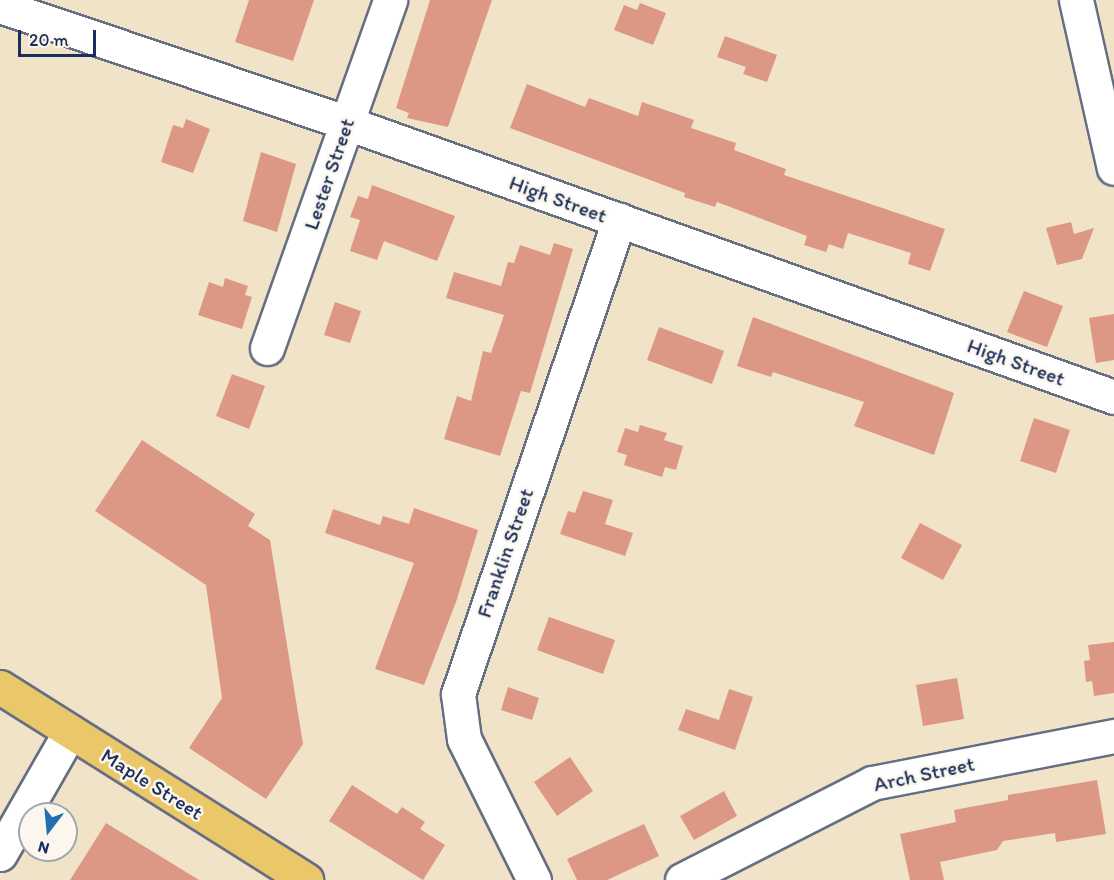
<!DOCTYPE html>
<html>
<head>
<meta charset="utf-8">
<style>
	body { margin:0 }
	#map { position:relative; width:1114px; height:880px; overflow:hidden; background:#f1e3c7; font-family:Itim,sans-serif }
	div>[style] { position:absolute }
	[style*='--x'] { left:calc(var(--x)*1px); top:calc(var(--y)*1px); width:calc(var(--w)*1px); rotate:calc(var(--a)*1deg) }
	.building>* { inset:0; background:#dc9885 }
	.roads { filter:drop-shadow(2px 0 #666e83) drop-shadow(-2px 0 #666e83) drop-shadow(0 2px #666e83) drop-shadow(0 -2px #666e83) }
	.minor>* { height:33px; margin:-16.5px; padding:0 16.5px; transform-origin:16.5px; border-radius:16.5px; background:#fff }
	.major>* { height:33px; margin:-16.5px; padding:0 16.5px; transform-origin:16.5px; border-radius:16.5px; background:#eac769 }
	span { translate:-50% -50%; white-space:nowrap; text-align:center; line-height:1.15; -webkit-text-stroke:5px #fbf7ec; paint-order:stroke }
	.street-label { font-size:21px; color:#1b2f5e }
	.north { position:absolute; left:18px; top:802px; width:60px; height:60px; box-sizing:border-box; background:#fbf7ec; border:2px solid #a1a7b3; border-radius:50%; rotate:196deg; font-size:16px; font-weight:700; line-height:24px; text-align:center; color:#1b2f5e }
	.north::after { content:''; display:block; margin:auto; width:21px; height:27px; background:#1f6fb2; clip-path:polygon(50% 0,100% 100%,50% 72%,0 100%) }
	.scale { position:absolute; left:18px; top:30px; width:78px; height:27px; box-sizing:border-box; border:3px solid #1b2f5e; border-top:0; padding-left:8px; font-size:18px; line-height:21px; white-space:nowrap; color:#1b2f5e; -webkit-text-stroke:4px #fbf7ec; paint-order:stroke }
</style>
</head>
<body>
<div id="map">
	<div class="building">
		<i style="clip-path:polygon(249px 0,314px 0,293px 61px,235px 42px)"></i>
		<i style="clip-path:polygon(430px 0,492px 0,448px 127px,407px 118px,409px 113px,396px 108px)"></i>
		<i style="clip-path:polygon(640px 3px,666px 13px,653px 45px,614px 30px,624px 5px,637px 10px)"></i>
		<i style="clip-path:polygon(725px 36px,777px 55px,767px 82px,743px 74px,746px 67px,717px 57px)"></i>
		<i style="clip-path:polygon(527px 84px,585px 107px,589px 98px,638px 116px,642px 102px,694px 120px,691px 128px,736px 143px,734px 150px,786px 169px,784px 175px,945px 229px,930px 271px,908px 264px,911px 253px,848px 233px,843px 249px,829px 244px,826px 252px,804px 245px,807px 236px,717px 202px,715px 207px,684px 197px,685px 193px,510px 128px)"></i>
		<i style="clip-path:polygon(186px 119px,210px 129px,193px 173px,161px 162px,173px 125px,183px 128px)"></i>
		<i style="clip-path:polygon(261px 152px,296px 164px,277px 232px,243px 221px)"></i>
		<i style="clip-path:polygon(372px 185px,455px 216px,437px 261px,384px 241px,377px 260px,350px 251px,360px 220px,350px 217px,358px 196px,368px 199px)"></i>
		<i style="clip-path:polygon(1071px 222px,1074px 234px,1094px 228px,1082px 259px,1057px 265px,1046px 228px)"></i>
		<i style="clip-path:polygon(554px 243px,573px 249px,530px 393px,521px 391px,500px 456px,444px 439px,457px 396px,471px 401px,483px 351px,491px 353px,504px 315px,446px 298px,454px 272px,501px 286px,508px 262px,514px 263px,520px 245px,550px 255px)"></i>
		<i style="clip-path:polygon(225px 278px,248px 286px,245px 295px,252px 297px,242px 329px,198px 315px,209px 282px,223px 287px)"></i>
		<i style="clip-path:polygon(1024px 291px,1063px 306px,1047px 347px,1007px 332px)"></i>
		<i style="clip-path:polygon(335px 302px,361px 311px,350px 343px,324px 335px)"></i>
		<i style="clip-path:polygon(1114px 314px,1114px 360px,1096px 363px,1089px 318px)"></i>
		<i style="clip-path:polygon(753px 317px,954px 393px,934px 455px,854px 426px,864px 402px,773px 372px,771px 377px,737px 366px)"></i>
		<i style="clip-path:polygon(659px 327px,724px 351px,712px 384px,647px 360px)"></i>
		<i style="clip-path:polygon(232px 374px,265px 386px,249px 429px,216px 416px)"></i>
		<i style="clip-path:polygon(1034px 418px,1070px 430px,1056px 473px,1020px 461px)"></i>
		<i style="clip-path:polygon(640px 425px,667px 433px,664px 440px,683px 446px,676px 470px,665px 467px,662px 477px,624px 465px,627px 455px,617px 452px,625px 428px,638px 432px)"></i>
		<i style="clip-path:polygon(142px 440px,255px 514px,248px 526px,270px 540px,303px 744px,266px 799px,189px 748px,222px 698px,206px 585px,95px 511px)"></i>
		<i style="clip-path:polygon(583px 491px,613px 500px,605px 524px,633px 533px,625px 556px,560px 534px,568px 511px,575px 513px)"></i>
		<i style="clip-path:polygon(414px 508px,478px 530px,456px 602px,424px 685px,375px 669px,414px 563px,325px 533px,333px 509px,380px 525px,383px 516px,409px 524px)"></i>
		<i style="clip-path:polygon(920px 523px,962px 545px,943px 580px,901px 558px)"></i>
		<i style="clip-path:polygon(549px 617px,615px 640px,603px 674px,537px 650px)"></i>
		<i style="clip-path:polygon(1114px 642px,1114px 693px,1094px 696px,1092px 681px,1086px 682px,1084px 661px,1090px 660px,1088px 645px)"></i>
		<i style="clip-path:polygon(957px 678px,964px 719px,923px 726px,916px 685px)"></i>
		<i style="clip-path:polygon(508px 687px,539px 698px,532px 720px,501px 710px)"></i>
		<i style="clip-path:polygon(729px 689px,753px 697px,735px 750px,678px 730px,686px 709px,719px 720px)"></i>
		<i style="clip-path:polygon(570px 757px,593px 791px,557px 816px,534px 782px)"></i>
		<i style="clip-path:polygon(1097px 780px,1106px 834px,1056px 842px,1055px 833px,1003px 841px,997px 850px,940px 862px,944px 880px,910px 880px,900px 834px,956px 822px,954px 810px,1008px 800px,1008px 795px)"></i>
		<i style="clip-path:polygon(352px 785px,397px 814px,402px 807px,425px 822px,420px 829px,445px 845px,423px 880px,329px 821px)"></i>
		<i style="clip-path:polygon(724px 791px,737px 816px,694px 840px,680px 816px)"></i>
		<i style="clip-path:polygon(106px 823px,199px 880px,70px 880px)"></i>
		<i style="clip-path:polygon(644px 824px,659px 856px,607px 880px,577px 880px,567px 859px)"></i>
	</div>
	<div class="roads">
		<div class="minor">
			<i style="--x:1076;--y:0;--w:172;--a:77.3"></i>
			<i style="--x:0;--y:6;--w:366;--a:18.6"></i>
			<i style="--x:347;--y:123;--w:814;--a:19.66"></i>
			<i style="--x:267;--y:348;--w:369;--a:-70.5"></i>
			<i style="--x:0;--y:854;--w:141;--a:-60.2"></i>
			<i style="--x:534;--y:880;--w:157;--a:-116.4"></i>
			<i style="--x:464;--y:739;--w:45;--a:-97.6"></i>
			<i style="--x:458;--y:694;--w:501;--a:-71.24"></i>
			<i style="--x:682;--y:880;--w:213;--a:-27"></i>
			<i style="--x:872;--y:783;--w:247;--a:-11"></i>
		</div>
		<div class="major">
			<i style="--x:0;--y:687;--w:362;--a:32.2"></i>
		</div>
	</div>
	<div class="street-label">
		<span style="left:329px;top:174px;rotate:-71deg">Lester Street</span>
		<span style="left:558px;top:199px;rotate:20deg">High Street</span>
		<span style="left:1016px;top:362px;rotate:20deg">High Street</span>
		<span style="left:505px;top:553px;rotate:-71deg">Franklin Street</span>
		<span style="left:924px;top:774px;rotate:-12deg">Arch Street</span>
		<span style="left:152px;top:784px;rotate:32deg">Maple Street</span>
	</div>
	<div class="north">N</div>
	<div class="scale">20 m</div>
</div>
</body>
</html>
